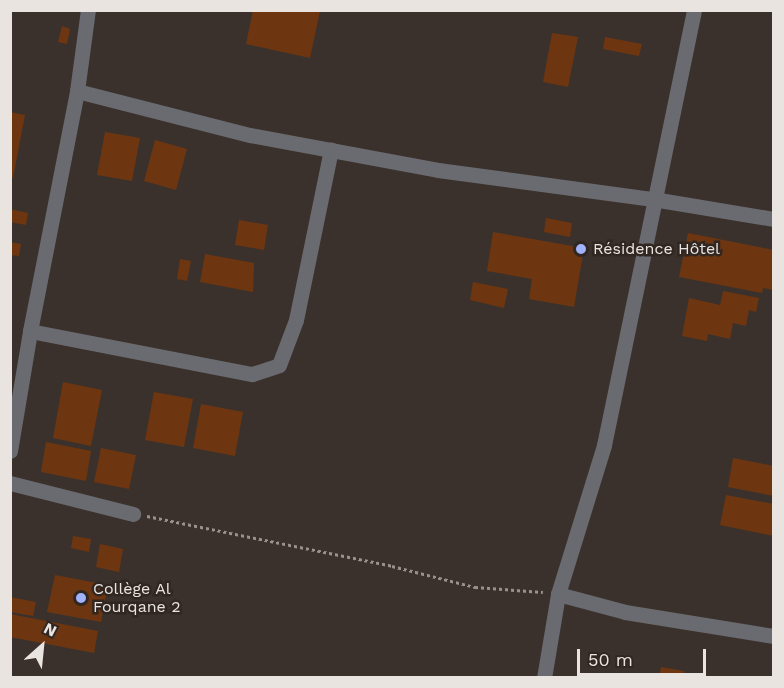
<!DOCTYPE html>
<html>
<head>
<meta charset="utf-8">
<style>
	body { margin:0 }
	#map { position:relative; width:784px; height:688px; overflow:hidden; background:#3b312c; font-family:"Work Sans",sans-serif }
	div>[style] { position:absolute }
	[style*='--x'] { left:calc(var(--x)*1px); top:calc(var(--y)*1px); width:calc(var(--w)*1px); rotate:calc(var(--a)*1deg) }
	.building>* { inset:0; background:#6d3610 }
	.path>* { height:3px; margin-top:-1.5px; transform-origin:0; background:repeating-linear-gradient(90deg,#99918d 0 3px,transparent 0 6px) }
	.street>* { height:15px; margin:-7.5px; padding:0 7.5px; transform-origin:7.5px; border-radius:7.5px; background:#6a6b70 }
	.dots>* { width:16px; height:16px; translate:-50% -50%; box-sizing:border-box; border:3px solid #312722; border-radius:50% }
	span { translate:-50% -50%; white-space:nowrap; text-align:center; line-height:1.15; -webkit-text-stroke:5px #312722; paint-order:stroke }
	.poi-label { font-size:16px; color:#eae4e0 }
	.left { translate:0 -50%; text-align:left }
	.frame { position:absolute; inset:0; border:12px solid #eae4e0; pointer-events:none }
	.north { position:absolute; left:12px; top:616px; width:60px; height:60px; -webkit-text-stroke:4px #312722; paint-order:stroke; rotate:27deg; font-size:16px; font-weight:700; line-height:24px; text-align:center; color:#eae4e0 }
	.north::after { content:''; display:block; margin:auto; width:21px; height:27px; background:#eae4e0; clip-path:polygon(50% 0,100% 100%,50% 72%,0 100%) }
	.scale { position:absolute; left:577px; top:649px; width:129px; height:27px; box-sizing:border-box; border:3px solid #eae4e0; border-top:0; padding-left:8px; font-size:18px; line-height:21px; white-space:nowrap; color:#eae4e0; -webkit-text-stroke:4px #312722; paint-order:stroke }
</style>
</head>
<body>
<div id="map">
	<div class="building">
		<i style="clip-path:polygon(253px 10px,320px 11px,310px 58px,246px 44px)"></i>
		<i style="clip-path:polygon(62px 26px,70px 29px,67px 44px,58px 42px)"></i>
		<i style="clip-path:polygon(552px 33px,578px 37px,568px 87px,543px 82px)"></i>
		<i style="clip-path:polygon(605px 37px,642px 44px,639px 56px,603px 49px)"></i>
		<i style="clip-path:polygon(10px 112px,25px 115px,13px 178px,10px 178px)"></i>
		<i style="clip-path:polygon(105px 132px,140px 138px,132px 181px,97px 175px)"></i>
		<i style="clip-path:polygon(155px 140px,187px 149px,176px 190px,144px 181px)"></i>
		<i style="clip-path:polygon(10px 209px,28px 213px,26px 225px,10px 222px)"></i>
		<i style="clip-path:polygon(546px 218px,572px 223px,570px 237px,544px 232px)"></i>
		<i style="clip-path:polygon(239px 220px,268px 225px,264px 250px,235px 245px)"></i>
		<i style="clip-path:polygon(493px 232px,584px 248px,574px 307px,529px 299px,532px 279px,487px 271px)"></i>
		<i style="clip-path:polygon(688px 233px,774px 250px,774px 290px,763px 288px,762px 293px,679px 277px)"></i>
		<i style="clip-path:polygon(10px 242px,21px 244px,19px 256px,10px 255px)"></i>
		<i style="clip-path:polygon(205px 254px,254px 263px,253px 292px,200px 282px)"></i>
		<i style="clip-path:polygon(180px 259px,191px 261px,187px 281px,177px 279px)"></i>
		<i style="clip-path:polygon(473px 282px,508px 289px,504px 308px,470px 300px)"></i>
		<i style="clip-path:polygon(723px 291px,759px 298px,756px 312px,749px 310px,746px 326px,733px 323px,730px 339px,708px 334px,707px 341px,682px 336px,689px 298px,720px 305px)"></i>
		<i style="clip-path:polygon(63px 382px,102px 390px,91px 446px,53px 438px)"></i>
		<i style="clip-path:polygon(154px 392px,193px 399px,184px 447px,145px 440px)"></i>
		<i style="clip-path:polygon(201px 404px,243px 412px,235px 456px,193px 448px)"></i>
		<i style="clip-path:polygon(46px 442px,91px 451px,86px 481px,41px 472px)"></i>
		<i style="clip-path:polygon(101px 448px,136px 455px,129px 489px,94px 482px)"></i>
		<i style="clip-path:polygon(733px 458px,774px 466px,774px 496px,728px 487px)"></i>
		<i style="clip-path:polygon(726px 495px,774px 504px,774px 536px,720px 525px)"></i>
		<i style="clip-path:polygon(73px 536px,91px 539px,89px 552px,71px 548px)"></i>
		<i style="clip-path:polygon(100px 544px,123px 549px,119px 572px,96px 567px)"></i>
		<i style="clip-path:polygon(55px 575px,108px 585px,101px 622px,47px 612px)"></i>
		<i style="clip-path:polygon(10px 597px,36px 602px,33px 616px,10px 612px)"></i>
		<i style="clip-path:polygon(10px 614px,98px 631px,94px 653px,10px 637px)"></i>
		<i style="clip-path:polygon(661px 667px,684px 671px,683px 678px,659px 678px)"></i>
	</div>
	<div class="path">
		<i style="--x:147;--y:516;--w:250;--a:11.5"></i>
		<i style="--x:392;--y:566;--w:86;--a:14.2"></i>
		<i style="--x:475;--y:587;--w:68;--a:4.2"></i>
	</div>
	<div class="street">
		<i style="--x:77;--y:91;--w:179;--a:14.3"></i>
		<i style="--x:250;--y:135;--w:191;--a:10.5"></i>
		<i style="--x:438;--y:170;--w:217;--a:7.7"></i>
		<i style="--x:653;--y:199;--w:123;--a:9.4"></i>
		<i style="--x:30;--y:331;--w:226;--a:11"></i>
		<i style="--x:252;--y:374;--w:28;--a:-18"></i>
		<i style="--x:279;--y:365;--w:48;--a:-69.3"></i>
		<i style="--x:296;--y:320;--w:174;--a:-78.4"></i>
		<i style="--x:10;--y:451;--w:122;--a:-80.5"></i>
		<i style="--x:30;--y:331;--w:245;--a:-78.9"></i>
		<i style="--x:77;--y:91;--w:82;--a:-82.3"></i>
		<i style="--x:10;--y:483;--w:127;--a:14.1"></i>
		<i style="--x:558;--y:594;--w:69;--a:15"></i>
		<i style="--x:625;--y:612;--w:151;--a:9.2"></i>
		<i style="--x:544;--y:678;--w:85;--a:-80.5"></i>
		<i style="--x:558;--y:594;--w:156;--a:-72.8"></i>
		<i style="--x:604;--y:445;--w:444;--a:-78.3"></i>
	</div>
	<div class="dots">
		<i style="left:581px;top:249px;background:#a1b3fd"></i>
		<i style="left:81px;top:598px;background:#a1b3fd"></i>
	</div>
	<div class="poi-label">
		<span class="left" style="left:593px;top:249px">Résidence Hôtel</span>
		<span class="left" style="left:93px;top:598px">Collège Al<br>Fourqane 2</span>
	</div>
	<div class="frame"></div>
	<div class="north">N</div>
	<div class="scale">50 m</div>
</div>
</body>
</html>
